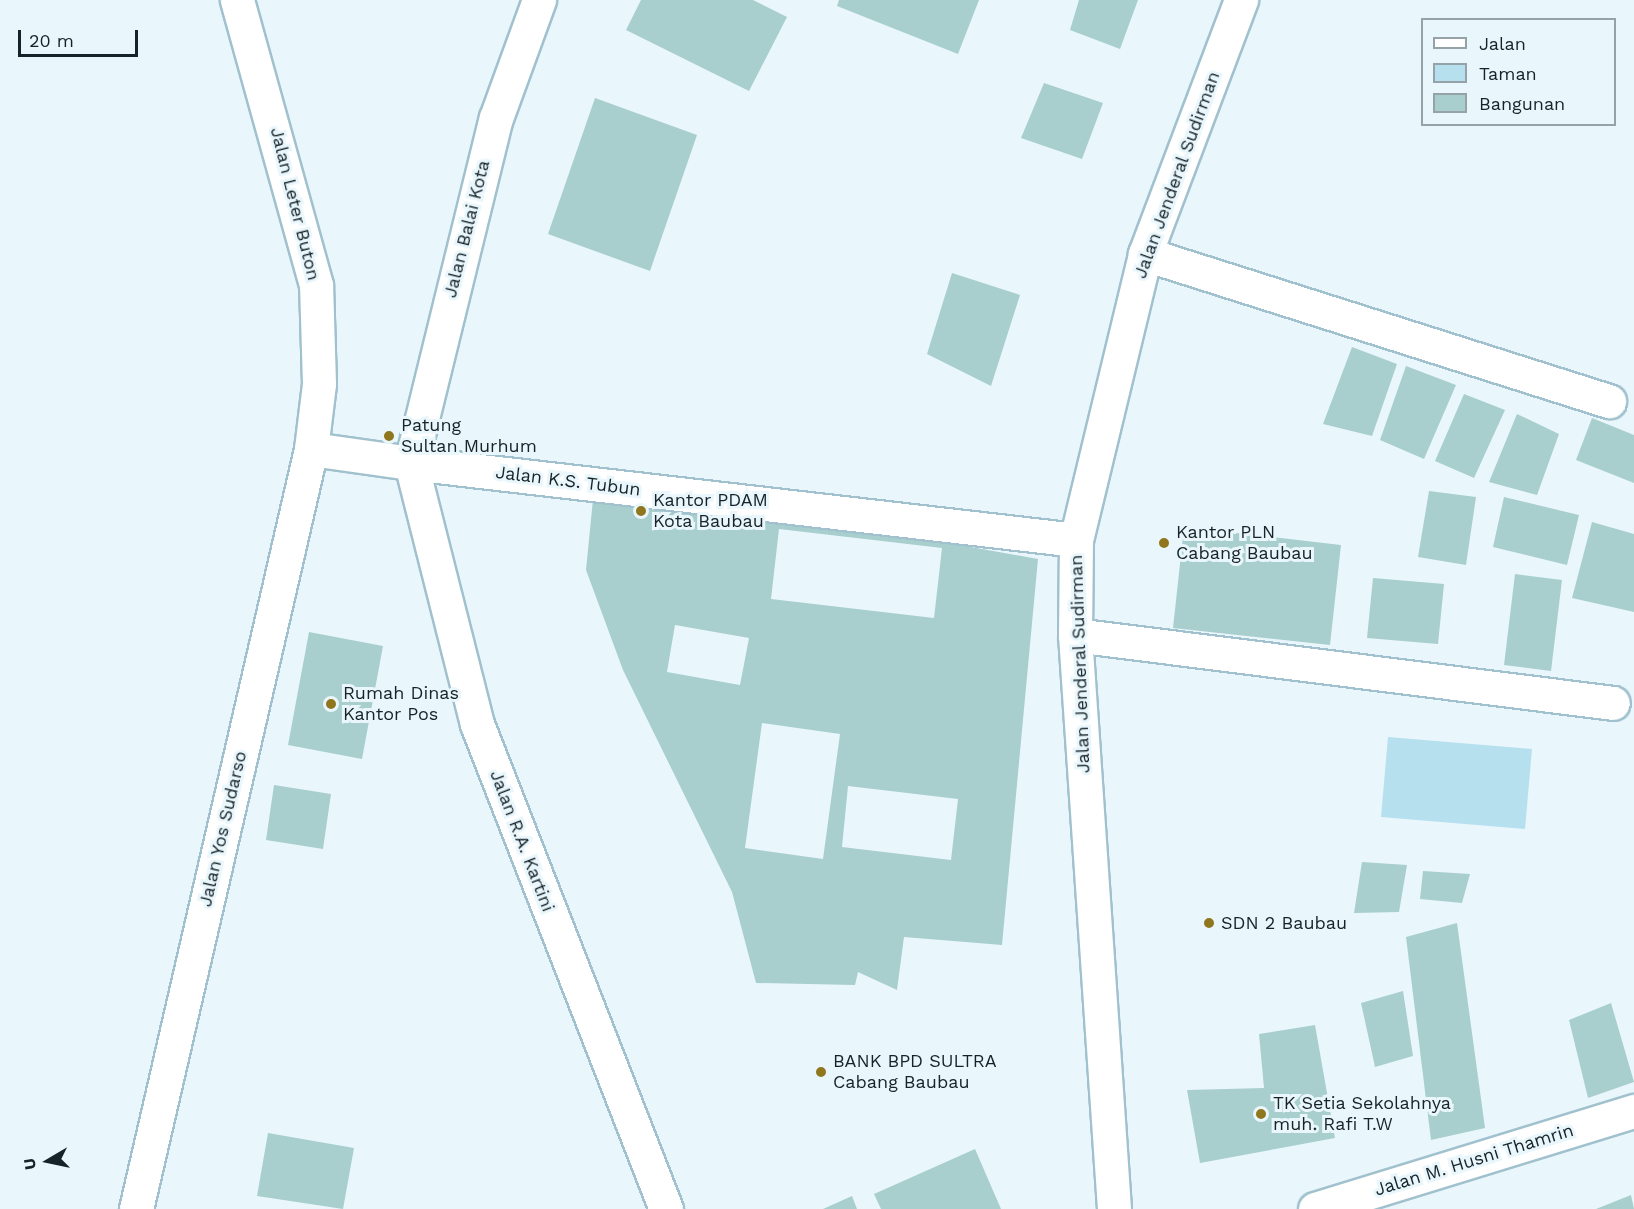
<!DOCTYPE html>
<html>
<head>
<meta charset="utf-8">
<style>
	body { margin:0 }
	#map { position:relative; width:1634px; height:1209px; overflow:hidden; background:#e9f7fc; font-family:"Work Sans",sans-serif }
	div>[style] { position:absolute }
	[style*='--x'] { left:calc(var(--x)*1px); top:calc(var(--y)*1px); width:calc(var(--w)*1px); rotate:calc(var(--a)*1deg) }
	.green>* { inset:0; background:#b7e0ef }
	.building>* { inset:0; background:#a9cece }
	.roads { filter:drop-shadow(2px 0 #a0c1cd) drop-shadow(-2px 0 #a0c1cd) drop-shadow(0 2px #a0c1cd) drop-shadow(0 -2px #a0c1cd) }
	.minor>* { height:33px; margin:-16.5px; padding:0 16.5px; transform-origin:16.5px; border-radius:16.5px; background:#fff }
	.tertiary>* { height:33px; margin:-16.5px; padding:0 16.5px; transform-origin:16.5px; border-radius:16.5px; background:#fff }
	.secondary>* { height:33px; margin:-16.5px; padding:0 16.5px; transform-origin:16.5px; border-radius:16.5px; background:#fff }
	.trunk>* { height:33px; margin:-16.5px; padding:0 16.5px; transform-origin:16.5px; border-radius:16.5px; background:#fff }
	.dots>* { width:16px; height:16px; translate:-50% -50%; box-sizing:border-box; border:3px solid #e9f7fc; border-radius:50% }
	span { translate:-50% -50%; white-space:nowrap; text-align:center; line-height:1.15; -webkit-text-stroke:6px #e9f7fc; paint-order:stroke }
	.street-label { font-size:18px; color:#162328 }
	.poi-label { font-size:18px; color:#162328 }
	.left { translate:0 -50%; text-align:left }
	.legend { position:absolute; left:1421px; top:18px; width:195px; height:108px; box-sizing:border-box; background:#e9f7fc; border:2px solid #95a2a7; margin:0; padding:8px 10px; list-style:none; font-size:18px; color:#162328 }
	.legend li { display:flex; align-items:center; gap:12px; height:30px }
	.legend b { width:30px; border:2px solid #95a2a7 }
	.north { position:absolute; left:18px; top:1131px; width:60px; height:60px; -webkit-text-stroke:4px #e9f7fc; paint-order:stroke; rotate:261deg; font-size:16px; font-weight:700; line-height:24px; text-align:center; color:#162328 }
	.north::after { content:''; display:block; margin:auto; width:21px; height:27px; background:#162328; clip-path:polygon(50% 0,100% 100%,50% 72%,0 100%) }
	.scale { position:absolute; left:18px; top:30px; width:120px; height:27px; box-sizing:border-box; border:3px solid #162328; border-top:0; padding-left:8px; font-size:18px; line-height:21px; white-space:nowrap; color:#162328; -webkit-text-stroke:4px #e9f7fc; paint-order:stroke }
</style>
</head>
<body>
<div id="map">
	<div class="green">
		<i style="clip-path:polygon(1388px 737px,1532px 749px,1525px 829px,1381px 817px)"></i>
	</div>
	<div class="building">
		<i style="clip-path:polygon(641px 0,753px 0,787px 17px,749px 91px,626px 30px)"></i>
		<i style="clip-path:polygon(839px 0,979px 0,958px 54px,837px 6px)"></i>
		<i style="clip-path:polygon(1079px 0,1138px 0,1120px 49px,1070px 30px)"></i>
		<i style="clip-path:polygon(1044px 83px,1103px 103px,1082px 159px,1021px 138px)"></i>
		<i style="clip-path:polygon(595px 98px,697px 135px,650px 271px,548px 234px)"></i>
		<i style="clip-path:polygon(952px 273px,1020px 295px,991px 386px,927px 354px)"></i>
		<i style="clip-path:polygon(1352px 347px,1397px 364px,1372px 436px,1323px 424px)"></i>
		<i style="clip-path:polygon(1406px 366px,1456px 385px,1424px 459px,1380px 440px)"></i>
		<i style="clip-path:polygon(1464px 394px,1505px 410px,1474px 478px,1435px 461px)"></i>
		<i style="clip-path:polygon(1517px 414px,1559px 434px,1537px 495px,1489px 482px)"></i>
		<i style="clip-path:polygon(1592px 418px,1634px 435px,1634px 483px,1576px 460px)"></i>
		<i style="clip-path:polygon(evenodd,595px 479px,1038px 559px,1002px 945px,904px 937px,897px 990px,858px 972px,855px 985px,756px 983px,732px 892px,623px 670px,586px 570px,595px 479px,779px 529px,942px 548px,934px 618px,771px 599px,779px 529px,595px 479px,675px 625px,749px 638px,740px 685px,667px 672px,675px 625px,595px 479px,762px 723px,840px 734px,823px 859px,745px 848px,762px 723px,595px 479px,848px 786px,958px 799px,951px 860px,842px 847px,848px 786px)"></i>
		<i style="clip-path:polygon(1429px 491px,1476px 497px,1466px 565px,1418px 557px)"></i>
		<i style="clip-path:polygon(1504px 497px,1579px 515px,1567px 565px,1493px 547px)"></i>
		<i style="clip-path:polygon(1592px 522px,1634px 534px,1634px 612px,1572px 598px)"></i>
		<i style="clip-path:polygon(1184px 527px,1341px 545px,1330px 645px,1173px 628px)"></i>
		<i style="clip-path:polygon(1515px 574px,1562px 580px,1551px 671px,1504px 665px)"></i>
		<i style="clip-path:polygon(1373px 578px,1444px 584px,1438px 644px,1367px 638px)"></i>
		<i style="clip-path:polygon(309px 632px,383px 646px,362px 759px,288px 745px)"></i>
		<i style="clip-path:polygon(274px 785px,331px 794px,323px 849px,266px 840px)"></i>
		<i style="clip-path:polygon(1362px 862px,1407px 865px,1399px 912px,1354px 913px)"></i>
		<i style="clip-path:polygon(1423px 871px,1470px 874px,1462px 903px,1420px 899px)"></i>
		<i style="clip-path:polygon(1457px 923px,1485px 1128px,1431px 1140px,1406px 937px)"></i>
		<i style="clip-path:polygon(1403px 991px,1413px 1056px,1375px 1067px,1361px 1003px)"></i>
		<i style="clip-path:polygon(1611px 1003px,1634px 1082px,1588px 1098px,1569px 1020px)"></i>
		<i style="clip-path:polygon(1315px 1025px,1335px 1138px,1200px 1163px,1187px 1090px,1264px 1088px,1259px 1034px)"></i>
		<i style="clip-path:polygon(268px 1133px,354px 1148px,343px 1209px,257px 1196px)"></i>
		<i style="clip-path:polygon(975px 1149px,1001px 1209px,881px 1209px,874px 1194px)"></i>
		<i style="clip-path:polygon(1631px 1195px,1634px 1209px,1596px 1209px)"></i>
		<i style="clip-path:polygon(852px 1196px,857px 1209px,823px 1209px)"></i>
	</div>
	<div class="roads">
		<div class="minor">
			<i style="--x:1145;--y:254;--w:487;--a:17.6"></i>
			<i style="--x:1075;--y:635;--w:542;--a:7.2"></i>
		</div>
		<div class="tertiary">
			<i style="--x:311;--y:449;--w:101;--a:8"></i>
			<i style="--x:136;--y:1209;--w:780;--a:-77.03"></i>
			<i style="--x:311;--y:449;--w:65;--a:-83"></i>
			<i style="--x:319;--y:384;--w:99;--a:-91.7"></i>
			<i style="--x:316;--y:285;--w:296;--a:-105.5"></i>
		</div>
		<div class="secondary">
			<i style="--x:411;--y:463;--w:355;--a:-76.2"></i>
			<i style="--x:496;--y:118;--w:126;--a:-70"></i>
			<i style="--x:1076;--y:540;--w:95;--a:90.6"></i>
			<i style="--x:1075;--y:635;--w:575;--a:86.11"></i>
			<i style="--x:1315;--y:1209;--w:334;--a:-17.1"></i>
		</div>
		<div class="trunk">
			<i style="--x:666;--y:1209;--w:521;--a:-111.29"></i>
			<i style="--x:477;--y:724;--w:269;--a:-104.2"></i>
			<i style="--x:411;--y:463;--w:669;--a:6.6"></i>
			<i style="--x:1076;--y:540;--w:294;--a:-76.4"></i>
			<i style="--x:1145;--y:254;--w:272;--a:-69.3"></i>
		</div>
	</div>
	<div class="dots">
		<i style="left:389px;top:436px;background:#90761c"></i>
		<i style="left:641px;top:511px;background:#90761c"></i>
		<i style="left:1164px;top:543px;background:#90761c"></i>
		<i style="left:331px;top:704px;background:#90761c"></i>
		<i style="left:1209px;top:923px;background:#90761c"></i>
		<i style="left:821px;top:1072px;background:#90761c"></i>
		<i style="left:1261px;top:1114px;background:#90761c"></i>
	</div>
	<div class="street-label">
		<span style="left:1177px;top:175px;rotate:-70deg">Jalan Jenderal Sudirman</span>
		<span style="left:295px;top:204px;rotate:76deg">Jalan Leter Buton</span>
		<span style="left:467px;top:229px;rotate:-76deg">Jalan Balai Kota</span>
		<span style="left:568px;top:481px;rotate:7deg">Jalan K.S. Tubun</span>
		<span style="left:1080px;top:664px;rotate:-92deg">Jalan Jenderal Sudirman</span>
		<span style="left:223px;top:829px;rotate:-77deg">Jalan Yos Sudarso</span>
		<span style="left:522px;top:841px;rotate:69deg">Jalan R.A. Kartini</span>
		<span style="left:1474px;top:1160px;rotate:-17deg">Jalan M. Husni Thamrin</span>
	</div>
	<div class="poi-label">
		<span class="left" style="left:401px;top:436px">Patung<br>Sultan Murhum</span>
		<span class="left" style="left:653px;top:511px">Kantor PDAM<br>Kota Baubau</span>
		<span class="left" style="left:1176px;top:543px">Kantor PLN<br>Cabang Baubau</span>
		<span class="left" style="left:343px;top:704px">Rumah Dinas<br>Kantor Pos</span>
		<span class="left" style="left:1221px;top:923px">SDN 2 Baubau</span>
		<span class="left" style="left:833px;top:1072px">BANK BPD SULTRA<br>Cabang Baubau</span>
		<span class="left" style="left:1273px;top:1114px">TK Setia Sekolahnya<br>muh. Rafi T.W</span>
	</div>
	<ul class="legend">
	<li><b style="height:8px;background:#fff"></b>Jalan</li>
	<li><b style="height:16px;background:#b7e0ef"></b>Taman</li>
	<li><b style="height:16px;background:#a9cece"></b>Bangunan</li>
	</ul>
	<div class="north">U</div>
	<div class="scale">20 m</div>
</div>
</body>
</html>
